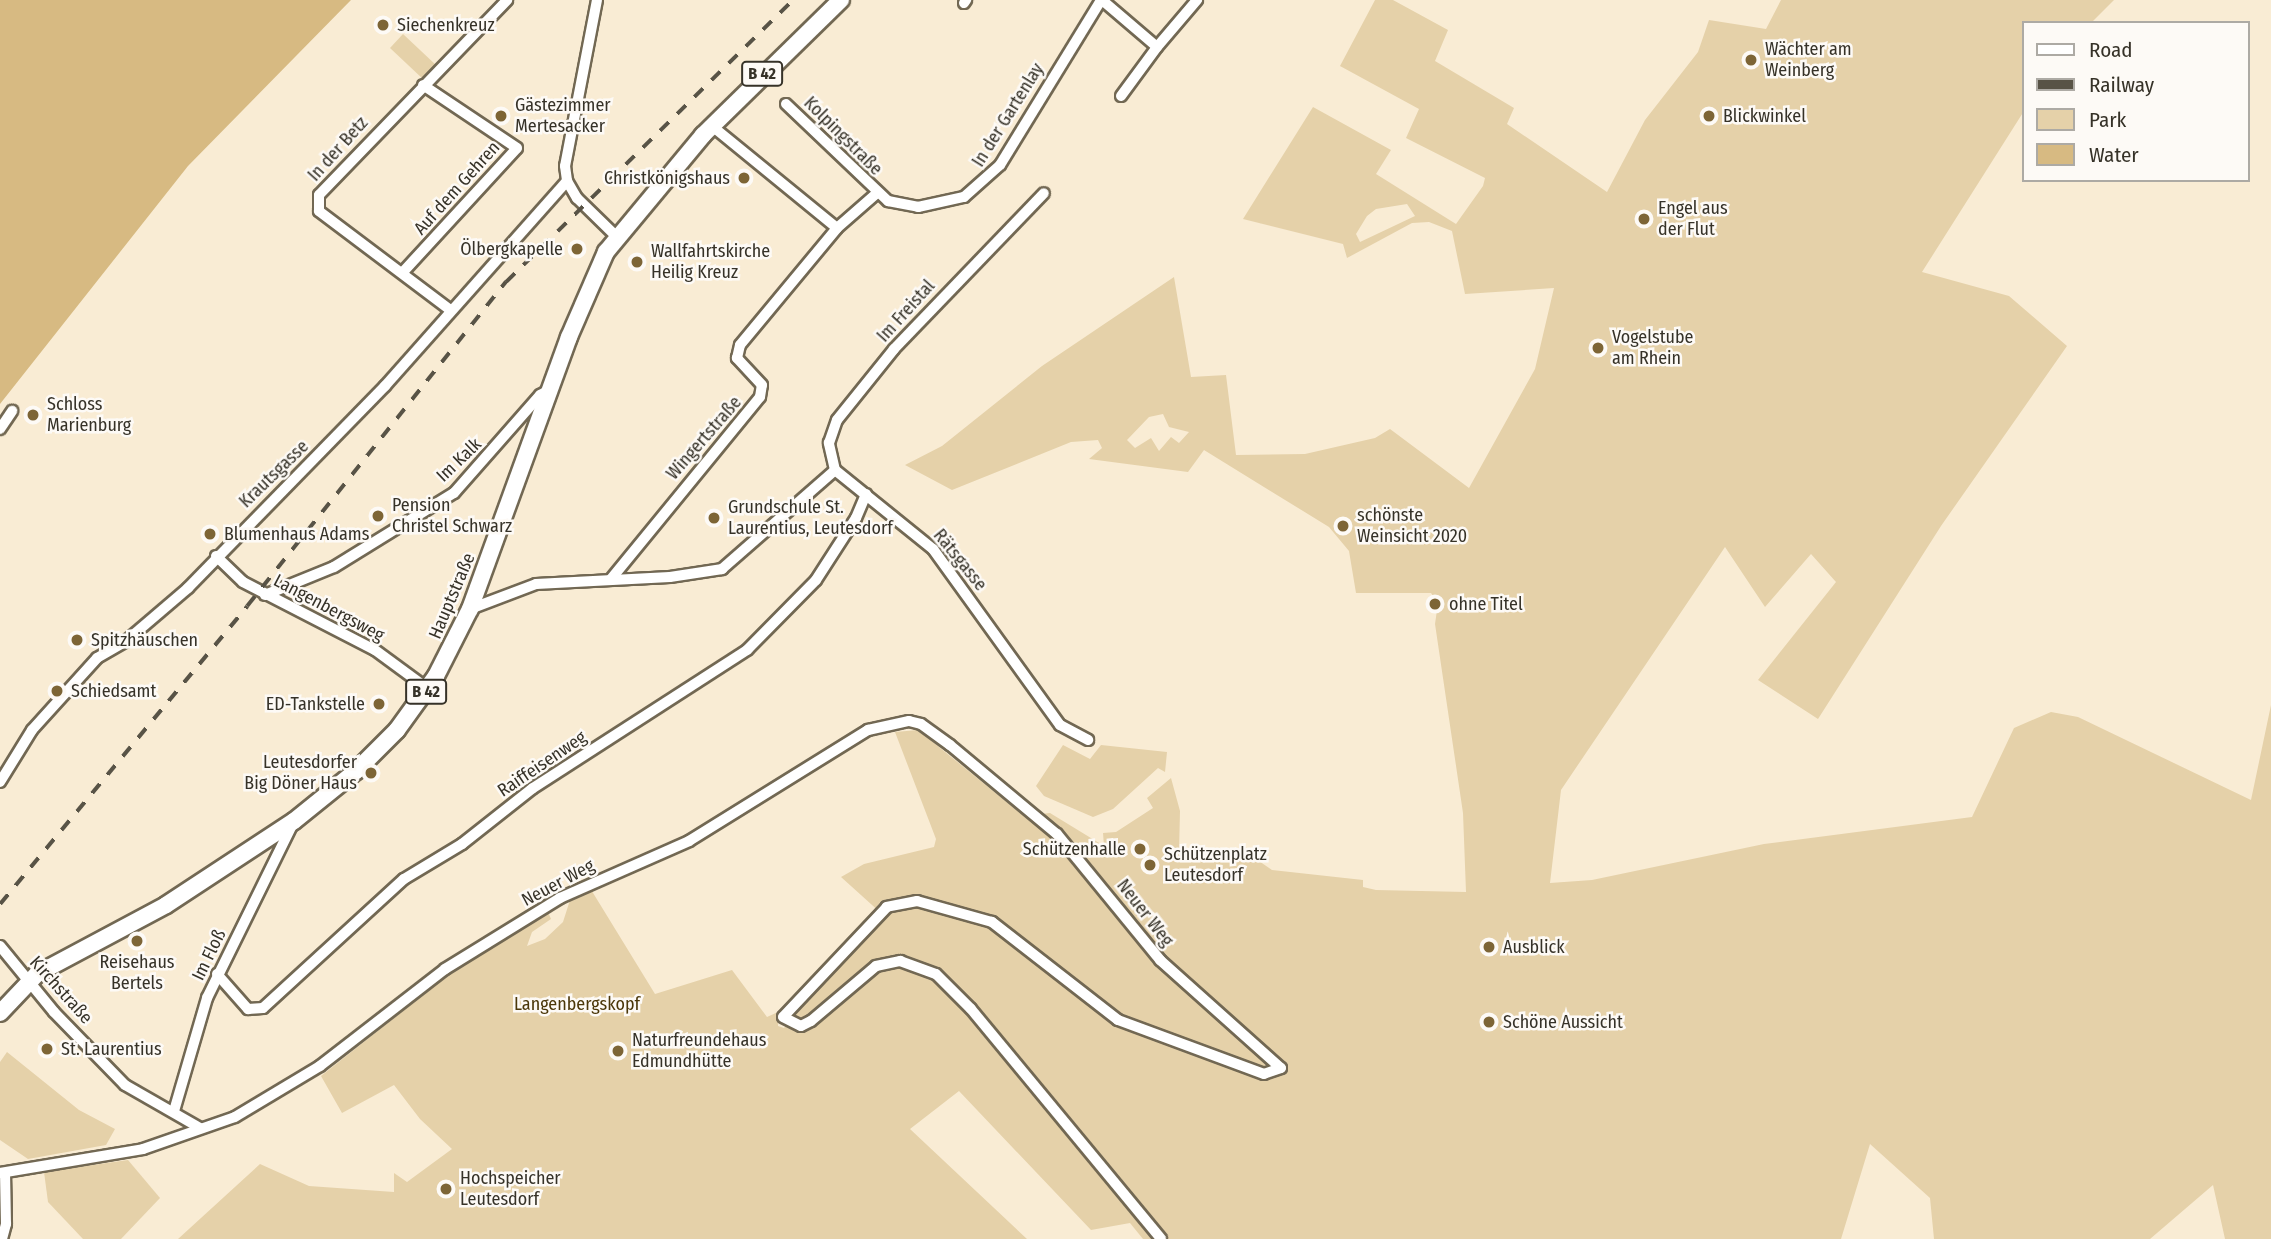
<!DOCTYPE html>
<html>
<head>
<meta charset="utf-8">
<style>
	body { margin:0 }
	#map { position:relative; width:2271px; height:1239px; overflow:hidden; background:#f9ecd4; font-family:"Fira Sans Condensed",sans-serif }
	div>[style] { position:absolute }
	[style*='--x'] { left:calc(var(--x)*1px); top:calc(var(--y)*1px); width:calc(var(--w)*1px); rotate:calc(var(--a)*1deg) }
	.green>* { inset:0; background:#e5d1a9 }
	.water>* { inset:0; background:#d7ba82 }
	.roads { filter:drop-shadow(2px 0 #726853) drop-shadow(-2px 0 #726853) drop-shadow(0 2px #726853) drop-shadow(0 -2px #726853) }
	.minor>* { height:10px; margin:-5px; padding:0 5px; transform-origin:5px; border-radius:5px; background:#fff }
	.primary>* { height:16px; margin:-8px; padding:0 8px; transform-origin:8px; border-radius:8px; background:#fff }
	.rail>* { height:3.5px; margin-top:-1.75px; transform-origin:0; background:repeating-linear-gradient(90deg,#585346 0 12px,transparent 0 24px) }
	.dots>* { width:19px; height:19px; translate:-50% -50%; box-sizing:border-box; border:4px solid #fdfaf6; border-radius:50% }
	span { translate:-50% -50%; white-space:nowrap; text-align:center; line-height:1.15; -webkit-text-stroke:5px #fdfaf6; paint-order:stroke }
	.shield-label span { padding:2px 5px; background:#fdfaf6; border:2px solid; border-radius:5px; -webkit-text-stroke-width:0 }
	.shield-label { font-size:16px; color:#363228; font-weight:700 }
	.poi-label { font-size:18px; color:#363228 }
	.left { translate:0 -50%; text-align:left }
	.right { translate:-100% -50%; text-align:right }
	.street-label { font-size:18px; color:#363228 }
	.park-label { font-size:18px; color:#4b3709 }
	.legend { position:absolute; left:2022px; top:21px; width:228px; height:161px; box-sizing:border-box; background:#fdfaf6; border:2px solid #adaaa4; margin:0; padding:9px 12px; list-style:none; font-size:21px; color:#363228 }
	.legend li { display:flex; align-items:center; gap:14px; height:35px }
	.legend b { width:35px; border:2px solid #adaaa4 }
</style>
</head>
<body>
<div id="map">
	<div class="green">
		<i style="clip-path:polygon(evenodd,1375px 0,1393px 0,1448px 30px,1435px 61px,1514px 108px,1507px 124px,1607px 192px,1645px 120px,1698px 52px,1709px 20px,1766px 29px,1781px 0,2114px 0,2091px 23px,2024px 23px,2024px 111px,1922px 272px,2009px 296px,2067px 346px,1941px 526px,1818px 719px,1758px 680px,1836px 582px,1811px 554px,1765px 607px,1725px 547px,1561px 790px,1550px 883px,1592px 880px,1764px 844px,1972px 817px,2014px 728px,2051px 712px,2078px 717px,2251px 800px,2271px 705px,2271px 1239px,2225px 1239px,2213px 1185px,2150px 1239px,1934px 1239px,1930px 1198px,1870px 1144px,1841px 1239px,1143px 1239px,1130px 1223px,1091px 1230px,959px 1091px,910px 1129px,1027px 1239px,178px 1239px,260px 1164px,309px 1186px,394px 1192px,394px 1173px,407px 1182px,452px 1149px,420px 1119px,394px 1085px,342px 1113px,321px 1076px,461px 965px,548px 912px,551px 919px,532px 932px,527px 946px,545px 939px,563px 922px,570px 900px,590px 888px,655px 994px,732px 970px,767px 1017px,778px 1012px,778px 1026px,784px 1028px,882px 914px,841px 877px,864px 864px,934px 847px,936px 839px,895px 732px,918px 730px,1024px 816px,1050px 813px,1104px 846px,1103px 833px,1116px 832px,1153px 808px,1147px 798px,1171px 778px,1180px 811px,1179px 853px,1256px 859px,1272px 870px,1363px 880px,1363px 887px,1376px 890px,1466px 892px,1463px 813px,1435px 624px,1438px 603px,1431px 593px,1356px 593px,1349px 551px,1329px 527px,1204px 450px,1188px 472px,1089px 459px,1102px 448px,1098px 440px,1071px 442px,952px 490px,905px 465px,942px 446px,1042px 366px,1174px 277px,1191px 377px,1226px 375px,1236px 455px,1305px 454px,1375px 438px,1390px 429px,1469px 488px,1535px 369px,1554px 288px,1465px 294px,1452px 231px,1429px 222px,1412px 223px,1347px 258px,1343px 244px,1243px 219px,1313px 107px,1391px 150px,1376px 174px,1456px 224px,1483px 186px,1485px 178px,1406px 138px,1419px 109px,1340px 66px,1375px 0,1407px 204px,1415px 216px,1360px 242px,1356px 234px,1367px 216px,1376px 209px,1407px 204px,1375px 0,1163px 414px,1169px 427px,1189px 432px,1179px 443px,1171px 437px,1159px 451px,1151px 438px,1135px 448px,1127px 440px,1149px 417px,1163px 414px)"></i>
		<i style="clip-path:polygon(403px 34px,437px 66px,424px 80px,390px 48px)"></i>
		<i style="clip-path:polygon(1063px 745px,1090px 759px,1101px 745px,1167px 752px,1165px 772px,1158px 768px,1113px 809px,1093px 817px,1044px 796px,1036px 786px)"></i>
		<i style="clip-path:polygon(7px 1052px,79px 1110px,115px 1129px,106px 1145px,28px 1159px,0 1140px,0 1062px)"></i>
		<i style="clip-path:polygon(128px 1160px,160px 1198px,121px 1239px,83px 1239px,48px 1202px,44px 1172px)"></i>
	</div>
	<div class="water">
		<i style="clip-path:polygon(0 0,351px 0,188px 166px,0 404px)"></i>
	</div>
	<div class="roads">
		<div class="minor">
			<i style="--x:597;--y:0;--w:169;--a:100.9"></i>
			<i style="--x:565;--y:166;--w:15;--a:82"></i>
			<i style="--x:567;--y:181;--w:20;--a:60"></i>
			<i style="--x:577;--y:198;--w:56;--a:44.3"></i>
			<i style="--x:1102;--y:0;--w:72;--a:40.5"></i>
			<i style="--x:1157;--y:47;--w:62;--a:-49.6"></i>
			<i style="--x:964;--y:3;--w:4;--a:-56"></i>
			<i style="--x:1121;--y:96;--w:61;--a:-53.7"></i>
			<i style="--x:786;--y:104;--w:141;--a:43.6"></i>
			<i style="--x:888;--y:201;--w:31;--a:11"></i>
			<i style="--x:918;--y:207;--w:47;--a:-12.3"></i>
			<i style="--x:964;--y:197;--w:48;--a:-41.6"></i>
			<i style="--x:1000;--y:165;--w:193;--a:-58.5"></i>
			<i style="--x:712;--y:126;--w:161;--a:39.2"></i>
			<i style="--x:403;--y:272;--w:168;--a:-47.4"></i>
			<i style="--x:517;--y:148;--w:113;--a:-146.2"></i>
			<i style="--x:449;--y:309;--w:163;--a:-143"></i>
			<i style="--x:319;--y:211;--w:16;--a:-90"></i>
			<i style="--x:319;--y:195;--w:271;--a:-46"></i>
			<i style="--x:0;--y:429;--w:22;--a:-56"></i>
			<i style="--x:835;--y:470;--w:126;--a:38.9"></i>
			<i style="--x:933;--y:549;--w:217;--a:54.2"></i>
			<i style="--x:1060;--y:725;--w:32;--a:28"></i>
			<i style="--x:835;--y:470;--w:28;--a:-103"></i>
			<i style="--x:829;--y:443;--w:24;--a:-71"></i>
			<i style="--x:837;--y:420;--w:91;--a:-51.2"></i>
			<i style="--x:894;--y:349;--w:216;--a:-46.1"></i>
			<i style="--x:216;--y:556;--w:37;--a:44"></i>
			<i style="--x:243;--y:582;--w:148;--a:27.3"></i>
			<i style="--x:375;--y:650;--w:66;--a:36.3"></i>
			<i style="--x:611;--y:579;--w:235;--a:-50.7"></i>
			<i style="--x:760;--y:397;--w:12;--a:-81"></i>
			<i style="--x:762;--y:385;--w:37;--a:-133"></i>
			<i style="--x:737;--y:358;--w:13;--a:-77"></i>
			<i style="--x:740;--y:345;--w:152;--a:-50.3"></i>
			<i style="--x:837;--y:228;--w:52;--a:-41.1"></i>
			<i style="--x:265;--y:595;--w:74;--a:-22.1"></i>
			<i style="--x:334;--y:567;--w:141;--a:-31.7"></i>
			<i style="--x:454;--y:493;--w:130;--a:-48.7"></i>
			<i style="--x:540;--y:395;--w:11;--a:-27"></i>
			<i style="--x:470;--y:609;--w:71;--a:-20.7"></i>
			<i style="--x:536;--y:584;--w:134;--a:-3"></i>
			<i style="--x:670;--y:577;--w:53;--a:-8.7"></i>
			<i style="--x:722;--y:569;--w:150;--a:-41.2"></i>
			<i style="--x:0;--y:782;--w:61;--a:-58.4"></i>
			<i style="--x:32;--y:730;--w:97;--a:-47.9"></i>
			<i style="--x:97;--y:658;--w:34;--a:-30"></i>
			<i style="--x:126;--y:641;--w:82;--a:-40.5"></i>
			<i style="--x:188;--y:588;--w:282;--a:-45.7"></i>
			<i style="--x:385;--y:386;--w:274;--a:-48.4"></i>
			<i style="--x:0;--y:946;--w:85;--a:50.7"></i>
			<i style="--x:54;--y:1012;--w:102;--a:45.8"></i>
			<i style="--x:125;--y:1085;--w:86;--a:29.8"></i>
			<i style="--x:217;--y:974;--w:47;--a:48.5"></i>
			<i style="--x:248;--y:1009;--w:15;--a:-4"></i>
			<i style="--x:263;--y:1008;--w:191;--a:-42.5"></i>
			<i style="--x:404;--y:879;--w:68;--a:-31.1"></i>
			<i style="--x:462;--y:844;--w:90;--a:-38.3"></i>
			<i style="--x:533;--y:788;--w:255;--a:-32.8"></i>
			<i style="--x:747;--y:650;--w:98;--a:-45.4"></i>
			<i style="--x:816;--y:580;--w:74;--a:-57.2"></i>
			<i style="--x:856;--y:518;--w:26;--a:-67"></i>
			<i style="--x:174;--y:1111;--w:118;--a:-73.7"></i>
			<i style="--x:207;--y:998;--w:197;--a:-63.8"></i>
			<i style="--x:0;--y:1173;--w:145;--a:-9.5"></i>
			<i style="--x:143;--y:1149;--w:97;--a:-19.2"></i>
			<i style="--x:235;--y:1117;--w:99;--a:-31"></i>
			<i style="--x:320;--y:1066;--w:158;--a:-37.8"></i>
			<i style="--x:445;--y:969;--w:135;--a:-31.7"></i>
			<i style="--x:560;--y:898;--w:141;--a:-23.8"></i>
			<i style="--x:689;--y:841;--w:211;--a:-31.8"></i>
			<i style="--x:868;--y:730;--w:42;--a:-12.4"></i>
			<i style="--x:909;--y:721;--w:12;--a:14"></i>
			<i style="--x:921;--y:724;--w:36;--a:36"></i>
			<i style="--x:950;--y:745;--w:139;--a:39.8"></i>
			<i style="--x:1057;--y:834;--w:163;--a:50.7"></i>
			<i style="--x:1160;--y:960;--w:162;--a:41.8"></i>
			<i style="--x:1281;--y:1068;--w:18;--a:161"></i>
			<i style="--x:1264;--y:1074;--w:156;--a:-159.7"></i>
			<i style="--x:1118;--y:1020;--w:160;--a:-142.1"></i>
			<i style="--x:992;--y:922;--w:78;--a:-164.4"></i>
			<i style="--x:917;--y:901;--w:31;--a:169"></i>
			<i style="--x:887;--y:907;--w:151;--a:133.4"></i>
			<i style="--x:783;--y:1017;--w:20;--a:27"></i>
			<i style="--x:801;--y:1026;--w:11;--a:-27"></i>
			<i style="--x:811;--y:1021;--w:85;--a:-40.2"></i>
			<i style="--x:876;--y:966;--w:25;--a:-12"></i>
			<i style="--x:900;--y:961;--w:38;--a:20"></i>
			<i style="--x:936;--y:974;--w:49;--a:45"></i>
			<i style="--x:971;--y:1009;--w:298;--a:50.4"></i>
			<i style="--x:2;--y:1239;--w:16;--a:-75"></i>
			<i style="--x:6;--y:1224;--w:51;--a:-91.1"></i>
		</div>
		<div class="primary">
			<i style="--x:0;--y:1013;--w:54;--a:-46.5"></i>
			<i style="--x:37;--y:974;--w:146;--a:-28.1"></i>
			<i style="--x:166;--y:905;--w:153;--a:-33.3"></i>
			<i style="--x:294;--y:821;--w:80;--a:-38.9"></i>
			<i style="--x:356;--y:771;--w:58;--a:-45"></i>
			<i style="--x:397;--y:730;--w:67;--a:-54.2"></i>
			<i style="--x:436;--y:676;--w:75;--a:-63.1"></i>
			<i style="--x:470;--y:609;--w:289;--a:-70"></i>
			<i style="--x:569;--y:337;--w:93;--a:-66.5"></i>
			<i style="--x:606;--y:252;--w:152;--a:-50.3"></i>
			<i style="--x:703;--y:135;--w:193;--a:-44.4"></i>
		</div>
	</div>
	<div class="rail">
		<i style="--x:0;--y:904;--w:387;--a:-50.3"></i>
		<i style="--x:247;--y:606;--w:415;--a:-51.4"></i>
		<i style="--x:506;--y:282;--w:402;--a:-44.5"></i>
	</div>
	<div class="dots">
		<i style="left:383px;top:25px;background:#7d6536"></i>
		<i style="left:1751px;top:60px;background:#7d6536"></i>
		<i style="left:501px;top:116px;background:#7d6536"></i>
		<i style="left:1709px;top:116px;background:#7d6536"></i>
		<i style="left:744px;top:178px;background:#7d6536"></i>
		<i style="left:1644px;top:219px;background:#7d6536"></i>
		<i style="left:577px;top:249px;background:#7d6536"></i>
		<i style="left:637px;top:262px;background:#7d6536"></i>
		<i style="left:1598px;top:348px;background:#7d6536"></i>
		<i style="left:33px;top:415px;background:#7d6536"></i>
		<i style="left:378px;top:516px;background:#7d6536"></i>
		<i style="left:714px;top:518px;background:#7d6536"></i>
		<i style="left:1343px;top:526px;background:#7d6536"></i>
		<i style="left:210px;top:534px;background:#7d6536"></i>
		<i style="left:1435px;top:604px;background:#7d6536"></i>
		<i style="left:77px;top:640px;background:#7d6536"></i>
		<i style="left:57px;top:691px;background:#7d6536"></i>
		<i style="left:379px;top:704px;background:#7d6536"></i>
		<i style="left:371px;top:773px;background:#7d6536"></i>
		<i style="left:1140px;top:849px;background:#7d6536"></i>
		<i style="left:1150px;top:865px;background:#7d6536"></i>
		<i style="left:137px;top:941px;background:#7d6536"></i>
		<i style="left:1489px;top:947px;background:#7d6536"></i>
		<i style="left:1489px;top:1022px;background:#7d6536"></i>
		<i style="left:47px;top:1049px;background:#7d6536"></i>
		<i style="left:618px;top:1051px;background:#7d6536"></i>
		<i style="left:446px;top:1189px;background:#7d6536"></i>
	</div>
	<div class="shield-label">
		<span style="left:762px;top:74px">B 42</span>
		<span style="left:426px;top:692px">B 42</span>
	</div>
	<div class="poi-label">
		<span class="left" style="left:397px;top:25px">Siechenkreuz</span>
		<span class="left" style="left:1765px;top:60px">Wächter am<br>Weinberg</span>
		<span class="left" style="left:515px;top:116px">Gästezimmer<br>Mertesacker</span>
		<span class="left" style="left:1723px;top:116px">Blickwinkel</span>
		<span class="right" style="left:730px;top:178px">Christkönigshaus</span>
		<span class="left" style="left:1658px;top:219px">Engel aus<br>der Flut</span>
		<span class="right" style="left:563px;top:249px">Ölbergkapelle</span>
		<span class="left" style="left:651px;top:262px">Wallfahrtskirche<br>Heilig Kreuz</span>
		<span class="left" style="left:1612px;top:348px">Vogelstube<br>am Rhein</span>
		<span class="left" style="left:47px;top:415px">Schloss<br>Marienburg</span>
		<span class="left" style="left:392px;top:516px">Pension<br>Christel Schwarz</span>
		<span class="left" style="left:728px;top:518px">Grundschule St.<br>Laurentius, Leutesdorf</span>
		<span class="left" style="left:1357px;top:526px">schönste<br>Weinsicht 2020</span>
		<span class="left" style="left:224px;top:534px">Blumenhaus Adams</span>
		<span class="left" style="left:1449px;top:604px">ohne Titel</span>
		<span class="left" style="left:91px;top:640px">Spitzhäuschen</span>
		<span class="left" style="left:71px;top:691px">Schiedsamt</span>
		<span class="right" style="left:365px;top:704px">ED-Tankstelle</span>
		<span class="right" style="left:357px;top:773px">Leutesdorfer<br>Big Döner Haus</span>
		<span class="right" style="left:1126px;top:849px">Schützenhalle</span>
		<span class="left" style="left:1164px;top:865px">Schützenplatz<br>Leutesdorf</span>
		<span class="left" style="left:1503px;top:947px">Ausblick</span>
		<span style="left:137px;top:973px">Reisehaus<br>Bertels</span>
		<span class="left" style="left:1503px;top:1022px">Schöne Aussicht</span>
		<span class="left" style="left:632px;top:1051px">Naturfreundehaus<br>Edmundhütte</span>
		<span class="left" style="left:61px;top:1049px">St. Laurentius</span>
		<span class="left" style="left:460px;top:1189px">Hochspeicher<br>Leutesdorf</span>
	</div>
	<div class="street-label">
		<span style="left:1008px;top:115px;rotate:-58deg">In der Gartenlay</span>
		<span style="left:843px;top:136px;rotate:45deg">Kolpingstraße</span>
		<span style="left:338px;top:149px;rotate:-48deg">In der Betz</span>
		<span style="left:457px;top:188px;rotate:-48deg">Auf dem Gehren</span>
		<span style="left:906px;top:311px;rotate:-48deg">Im Freistal</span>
		<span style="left:704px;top:438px;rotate:-49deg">Wingertstraße</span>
		<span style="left:459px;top:460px;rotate:-44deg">Im Kalk</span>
		<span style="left:274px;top:474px;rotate:-44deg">Krautsgasse</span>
		<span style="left:960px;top:560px;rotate:51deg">Rätsgasse</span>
		<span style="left:452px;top:596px;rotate:-67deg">Hauptstraße</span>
		<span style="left:329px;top:608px;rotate:28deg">Langenbergsweg</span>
		<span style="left:542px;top:764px;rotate:-34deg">Raiffeisenweg</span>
		<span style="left:558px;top:883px;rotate:-28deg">Neuer Weg</span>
		<span style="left:1145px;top:913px;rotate:52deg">Neuer Weg</span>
		<span style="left:209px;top:955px;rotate:-64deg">Im Floß</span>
		<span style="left:61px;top:990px;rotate:48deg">Kirchstraße</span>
	</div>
	<div class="park-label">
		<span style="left:577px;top:1004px">Langenbergskopf</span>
	</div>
	<ul class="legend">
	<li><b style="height:9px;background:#fff"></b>Road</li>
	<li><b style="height:9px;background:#585346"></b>Railway</li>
	<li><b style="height:19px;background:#e5d1a9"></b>Park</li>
	<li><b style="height:19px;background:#d7ba82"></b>Water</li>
	</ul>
</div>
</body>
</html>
